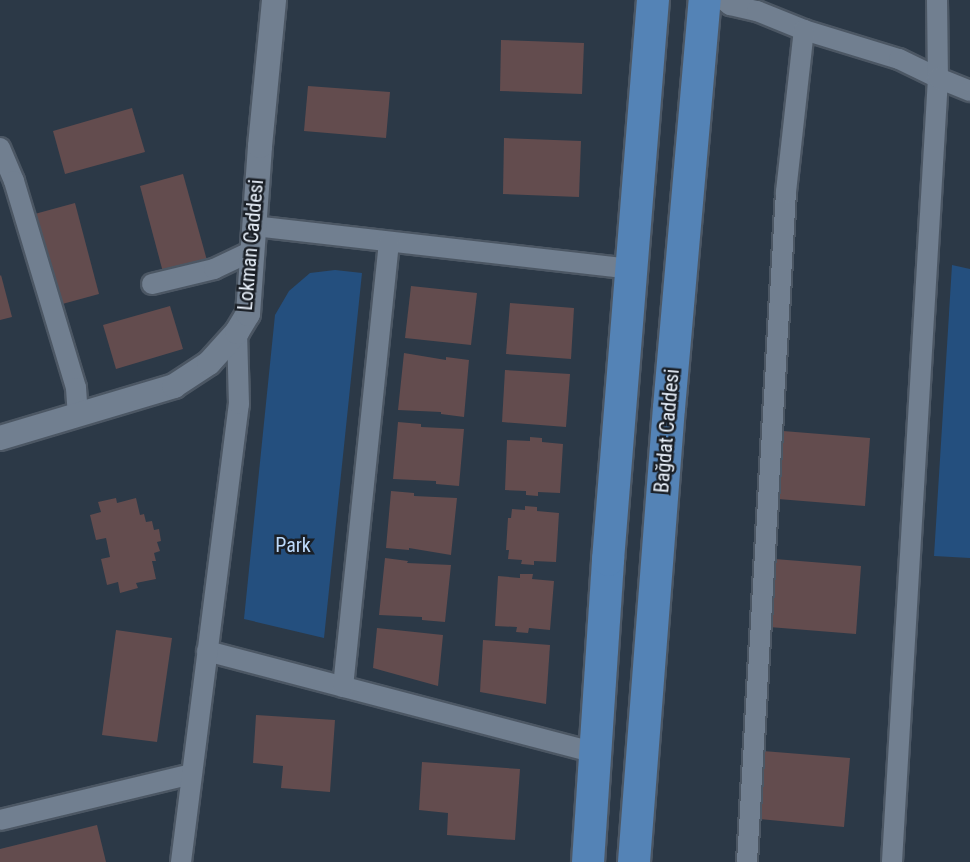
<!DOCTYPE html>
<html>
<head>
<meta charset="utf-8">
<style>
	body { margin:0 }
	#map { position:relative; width:970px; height:862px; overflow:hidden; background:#2c3947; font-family:"Roboto Condensed",sans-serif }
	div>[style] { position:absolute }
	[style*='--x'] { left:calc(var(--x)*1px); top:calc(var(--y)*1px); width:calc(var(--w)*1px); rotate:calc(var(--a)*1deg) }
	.green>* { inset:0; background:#244f7e }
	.building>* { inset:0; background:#634c4e }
	.roads { filter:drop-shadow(2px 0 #4c5764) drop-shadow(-2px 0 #4c5764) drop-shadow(0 2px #4c5764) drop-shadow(0 -2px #4c5764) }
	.minor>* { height:20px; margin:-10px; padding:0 10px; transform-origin:10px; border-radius:10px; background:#717f90 }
	.tertiary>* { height:24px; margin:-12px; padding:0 12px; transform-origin:12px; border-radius:12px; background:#717f90 }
	.primary>* { height:32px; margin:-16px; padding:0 16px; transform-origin:16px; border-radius:16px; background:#5483b6 }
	span { translate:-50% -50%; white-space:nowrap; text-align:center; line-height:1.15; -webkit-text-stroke:5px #1a1f26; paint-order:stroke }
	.street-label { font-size:20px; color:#edf5ff }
	.park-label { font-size:20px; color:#bddafb }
</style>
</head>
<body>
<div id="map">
	<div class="green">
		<i style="clip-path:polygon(952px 265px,970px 269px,970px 558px,934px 556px)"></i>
		<i style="clip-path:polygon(335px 270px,362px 273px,324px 638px,244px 619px,275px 315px,289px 291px,310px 273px)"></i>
	</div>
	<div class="building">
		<i style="clip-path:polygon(501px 40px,584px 43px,582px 94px,500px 91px)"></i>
		<i style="clip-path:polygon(308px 86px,390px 92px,386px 138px,304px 131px)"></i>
		<i style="clip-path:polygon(132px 108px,145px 152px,65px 174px,53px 131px)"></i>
		<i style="clip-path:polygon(504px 138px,581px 141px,579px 197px,503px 194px)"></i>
		<i style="clip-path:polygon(183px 174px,208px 264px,164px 276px,140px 186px)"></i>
		<i style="clip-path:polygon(75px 203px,99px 294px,55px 306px,31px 215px)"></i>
		<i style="clip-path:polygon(1px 275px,12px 317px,0 320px,0 276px)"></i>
		<i style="clip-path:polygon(411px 286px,477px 293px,471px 345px,405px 338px)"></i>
		<i style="clip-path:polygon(510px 303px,574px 308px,571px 359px,506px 354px)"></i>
		<i style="clip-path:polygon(170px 306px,183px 349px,116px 369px,103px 325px)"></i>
		<i style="clip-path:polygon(404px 353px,446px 360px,446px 357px,469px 360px,464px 417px,441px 414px,441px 412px,398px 410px)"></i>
		<i style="clip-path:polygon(505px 370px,570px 374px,566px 427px,502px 422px)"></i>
		<i style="clip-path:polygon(398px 422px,421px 424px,421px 427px,464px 429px,459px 486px,436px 484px,436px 481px,393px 479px)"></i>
		<i style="clip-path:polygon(783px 431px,870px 438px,865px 506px,778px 499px)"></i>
		<i style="clip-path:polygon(530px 437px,542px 438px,542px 442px,563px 444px,560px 493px,538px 492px,538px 496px,526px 495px,526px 491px,505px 490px,507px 440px,530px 441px)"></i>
		<i style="clip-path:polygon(391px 491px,414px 493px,414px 496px,457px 498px,451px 555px,409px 548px,409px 550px,386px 548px)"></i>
		<i style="clip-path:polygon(116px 498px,117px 503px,136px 498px,140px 515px,144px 514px,146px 522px,152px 521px,154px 530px,159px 529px,161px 541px,157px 542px,160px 551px,154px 553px,156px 561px,152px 561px,156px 579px,136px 583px,138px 588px,120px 593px,118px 582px,107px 585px,101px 559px,110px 557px,106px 538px,96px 540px,90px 515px,101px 512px,98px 502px)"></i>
		<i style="clip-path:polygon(525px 506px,537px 507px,537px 511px,559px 513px,556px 562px,534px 561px,534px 565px,521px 564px,522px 560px,508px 559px,509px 550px,506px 550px,508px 518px,511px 518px,512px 509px,525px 510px)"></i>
		<i style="clip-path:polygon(385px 558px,408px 561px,407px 563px,451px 565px,445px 622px,422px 620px,422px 617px,379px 615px)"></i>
		<i style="clip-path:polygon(775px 559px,861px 566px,856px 634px,769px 627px)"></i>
		<i style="clip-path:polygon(520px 574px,533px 574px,532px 579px,554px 581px,550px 630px,529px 628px,528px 633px,516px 632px,517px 627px,495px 626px,498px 576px,520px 578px)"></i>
		<i style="clip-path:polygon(377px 628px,443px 635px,438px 686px,373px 668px)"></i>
		<i style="clip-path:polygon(116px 630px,172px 638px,157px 742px,102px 735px)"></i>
		<i style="clip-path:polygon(483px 640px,550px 645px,546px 704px,480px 692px)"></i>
		<i style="clip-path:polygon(256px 715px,335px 720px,330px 792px,281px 788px,283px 766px,253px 763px)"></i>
		<i style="clip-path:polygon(763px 751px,850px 758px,844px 827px,758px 819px)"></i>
		<i style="clip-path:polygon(422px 762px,520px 769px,515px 840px,447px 835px,448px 813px,419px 810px)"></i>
		<i style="clip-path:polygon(97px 825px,106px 862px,0 862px,0 849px)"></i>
	</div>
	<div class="roads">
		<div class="minor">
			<i style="--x:724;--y:0;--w:8;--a:40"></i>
			<i style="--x:730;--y:5;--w:28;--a:13"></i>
			<i style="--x:757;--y:11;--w:51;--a:22"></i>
			<i style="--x:804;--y:30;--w:99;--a:17"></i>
			<i style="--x:899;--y:59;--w:43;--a:26"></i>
			<i style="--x:938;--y:78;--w:785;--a:93.36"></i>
			<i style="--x:937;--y:0;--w:78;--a:89.3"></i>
			<i style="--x:938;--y:78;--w:35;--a:22"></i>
			<i style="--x:0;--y:148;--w:36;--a:67"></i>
			<i style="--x:14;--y:181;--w:216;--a:73.3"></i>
			<i style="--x:76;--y:388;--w:28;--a:86"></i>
			<i style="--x:254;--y:226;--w:380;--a:6.5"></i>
			<i style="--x:152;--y:284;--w:64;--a:-13.6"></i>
			<i style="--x:214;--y:269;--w:42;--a:-25.3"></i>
			<i style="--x:207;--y:651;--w:401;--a:14.7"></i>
			<i style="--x:343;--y:687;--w:447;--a:-84.1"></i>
			<i style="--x:0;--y:820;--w:197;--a:-13.5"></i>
			<i style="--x:181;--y:862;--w:462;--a:-82.8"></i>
			<i style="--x:239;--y:404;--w:72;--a:-91.6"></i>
			<i style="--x:747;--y:862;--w:671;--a:-86.67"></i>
			<i style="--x:786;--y:192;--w:163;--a:-83.7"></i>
		</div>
		<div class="tertiary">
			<i style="--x:0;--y:438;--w:182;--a:-16.6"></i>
			<i style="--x:174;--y:386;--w:42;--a:-33.3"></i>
			<i style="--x:209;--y:363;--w:42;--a:-47.9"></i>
			<i style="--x:237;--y:332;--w:21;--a:-59"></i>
			<i style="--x:248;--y:314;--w:168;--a:-85.9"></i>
			<i style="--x:260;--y:146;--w:147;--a:-84.5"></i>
		</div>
		<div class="primary">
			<i style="--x:588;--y:862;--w:303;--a:-86.2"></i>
			<i style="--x:608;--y:560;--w:562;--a:-85.41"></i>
			<i style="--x:634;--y:862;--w:455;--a:-85.6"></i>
			<i style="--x:669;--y:408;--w:410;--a:-85"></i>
		</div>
	</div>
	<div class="street-label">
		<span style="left:251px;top:245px;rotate:-85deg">Lokman Caddesi</span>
		<span style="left:667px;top:431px;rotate:-85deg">Bağdat Caddesi</span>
	</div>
	<div class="park-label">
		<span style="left:293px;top:545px">Park</span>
	</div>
</div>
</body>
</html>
